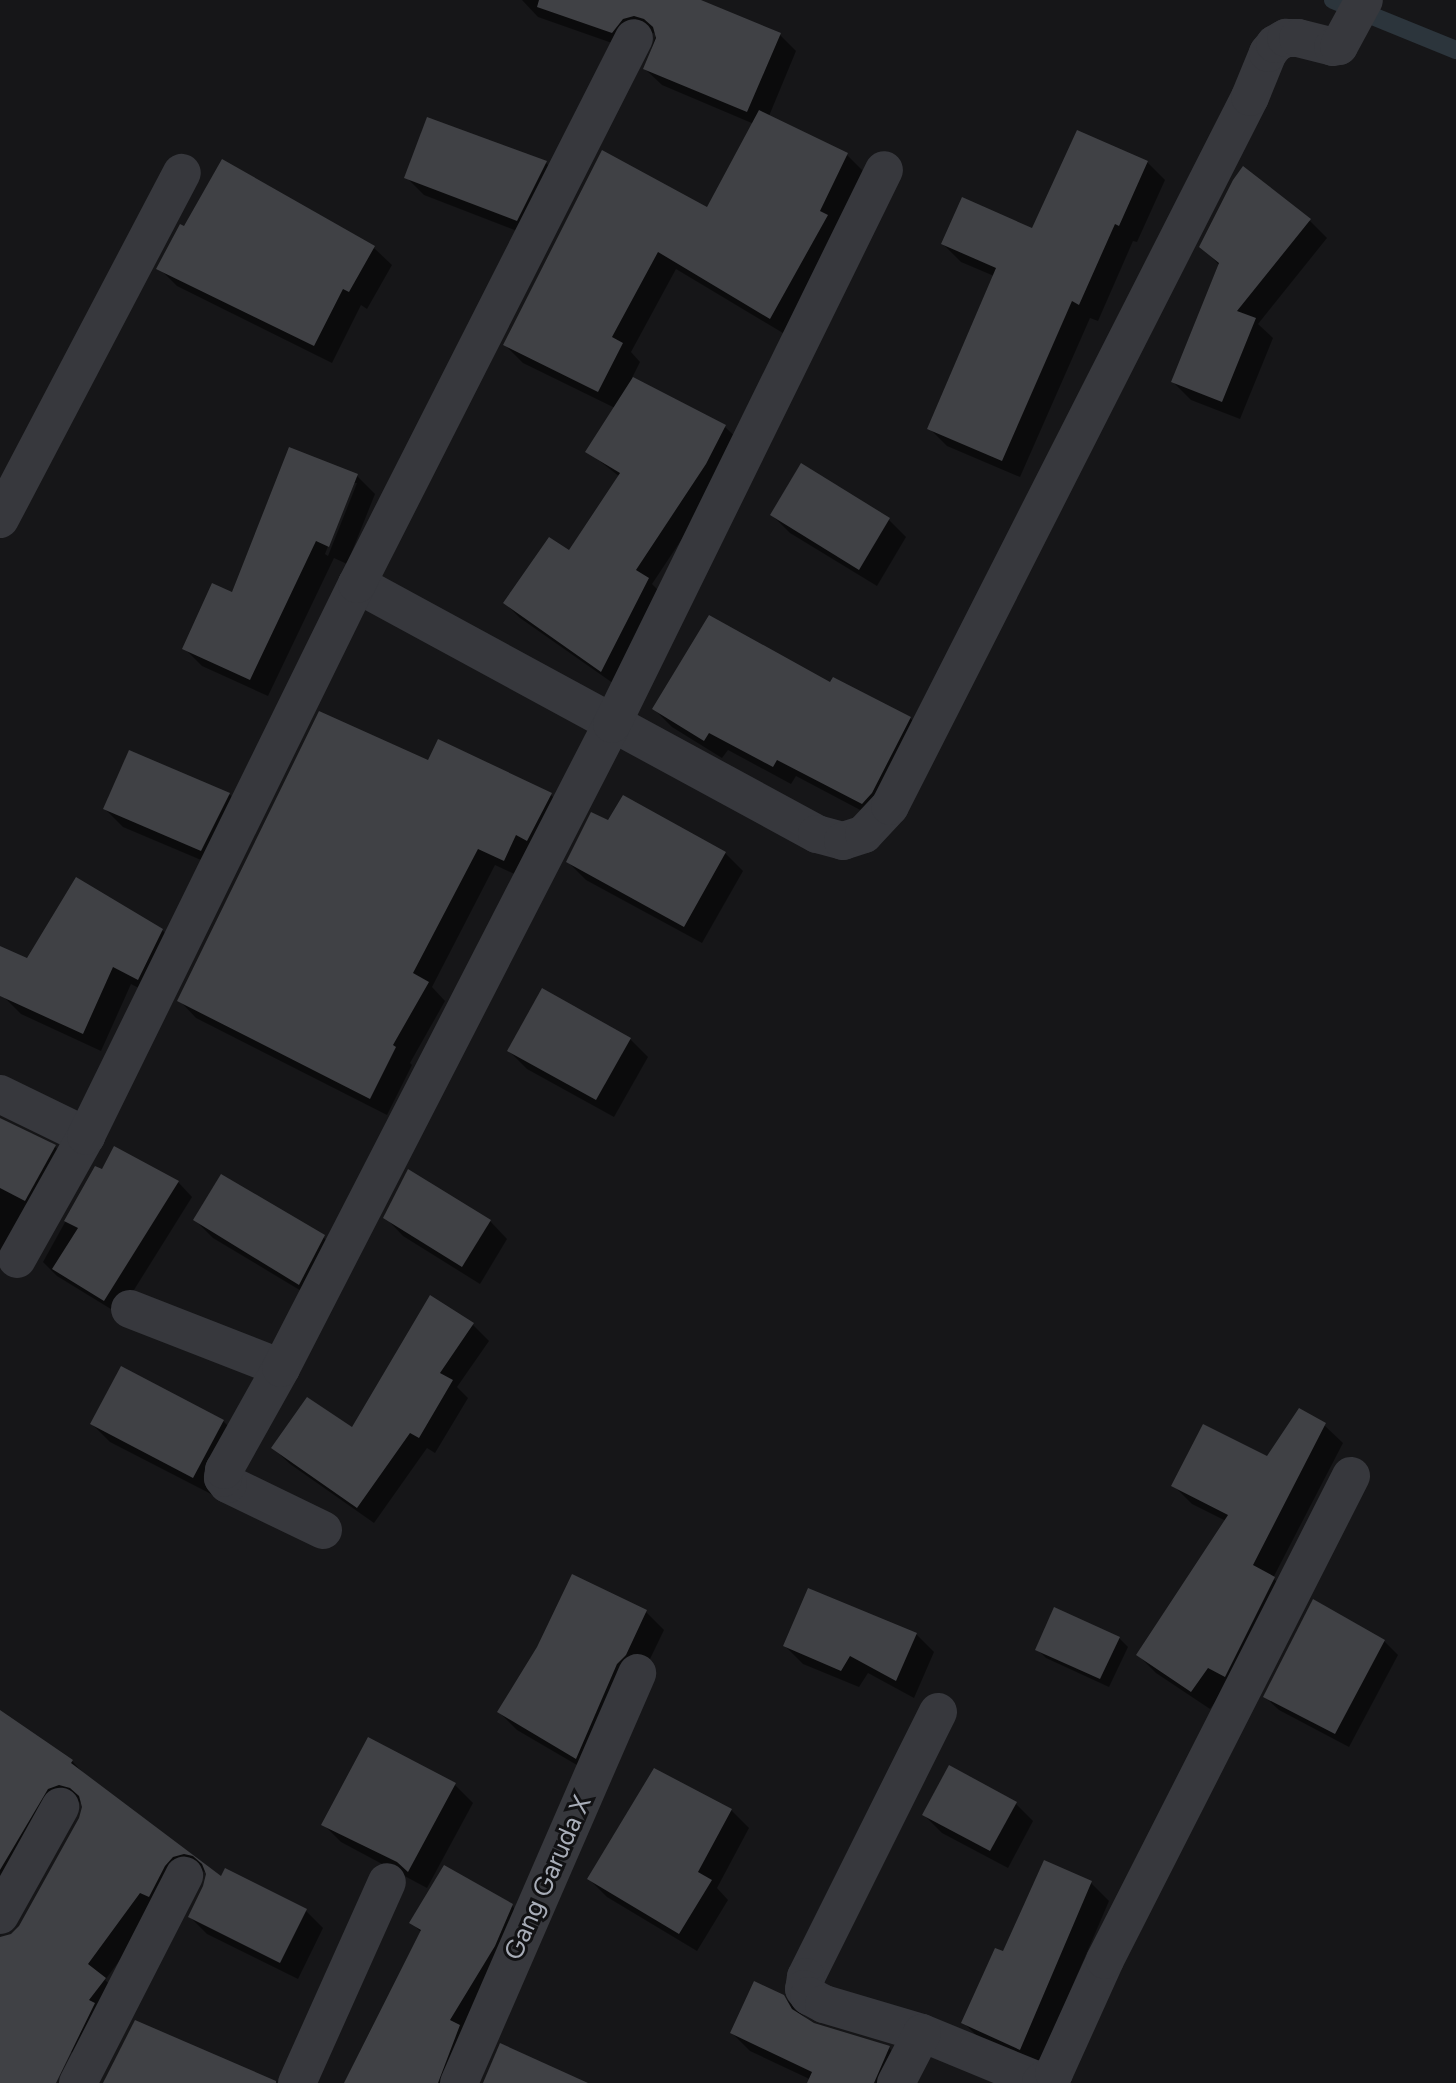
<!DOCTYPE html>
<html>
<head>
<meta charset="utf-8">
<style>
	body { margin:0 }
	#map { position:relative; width:1456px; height:2083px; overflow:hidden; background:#161618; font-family:Figtree,sans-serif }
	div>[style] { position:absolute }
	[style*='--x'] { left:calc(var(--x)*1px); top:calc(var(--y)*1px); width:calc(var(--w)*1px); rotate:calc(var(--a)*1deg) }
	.shadow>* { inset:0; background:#0007 }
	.stream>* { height:18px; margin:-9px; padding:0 9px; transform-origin:9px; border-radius:9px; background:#2c353c }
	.building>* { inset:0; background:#404145 }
	.minor>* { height:38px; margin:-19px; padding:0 19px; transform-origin:19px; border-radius:19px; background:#37383d }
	span { translate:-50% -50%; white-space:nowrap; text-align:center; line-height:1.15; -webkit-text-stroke:6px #111113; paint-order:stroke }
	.street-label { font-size:26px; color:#a8adb8 }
</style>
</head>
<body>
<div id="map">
	<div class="shadow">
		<i style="clip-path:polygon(522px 0,697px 0,780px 35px,796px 51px,769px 116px,847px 155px,865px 173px,788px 336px,676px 269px,631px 352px,640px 362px,632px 378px,725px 427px,741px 442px,721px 480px,652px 584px,663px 595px,617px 686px,520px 618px,505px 603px,569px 553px,620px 477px,587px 451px,615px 408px,523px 363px,505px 345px,708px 210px,754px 124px,662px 85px,645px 69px,656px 34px,650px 32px,629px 49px,538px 17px)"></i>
		<i style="clip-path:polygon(1147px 162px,1165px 180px,1137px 242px,1133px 241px,1098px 321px,1090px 318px,1020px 477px,947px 446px,929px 428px,994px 276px,961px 262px,943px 244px,1033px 230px)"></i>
		<i style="clip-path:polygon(546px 163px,564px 181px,535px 238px,424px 195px,406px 177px)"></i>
		<i style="clip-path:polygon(1310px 221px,1327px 238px,1258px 324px,1273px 338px,1240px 419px,1191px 400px,1173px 382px,1220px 266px,1201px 246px)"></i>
		<i style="clip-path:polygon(374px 248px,392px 265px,367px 309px,361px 305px,332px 363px,177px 286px,159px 268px)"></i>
		<i style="clip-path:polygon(evenodd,357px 476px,375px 494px,347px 564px,334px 558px,268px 696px,202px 666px,184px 648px,233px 594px,357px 476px,353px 483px,357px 483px,328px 556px,325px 554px,353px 483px)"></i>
		<i style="clip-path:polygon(772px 515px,889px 520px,906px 537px,877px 586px,790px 533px)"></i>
		<i style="clip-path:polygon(831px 685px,910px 718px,928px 736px,881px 821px,796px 776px,791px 784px,728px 750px,722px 758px,672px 727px,654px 709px)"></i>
		<i style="clip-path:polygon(429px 762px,551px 795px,568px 812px,521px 877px,495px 865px,432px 987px,445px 1001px,410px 1063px,412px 1065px,387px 1115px,196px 1018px,179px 1000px)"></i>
		<i style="clip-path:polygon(229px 794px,247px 812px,220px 868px,123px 827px,105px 809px)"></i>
		<i style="clip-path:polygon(609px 823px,725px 853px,743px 871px,702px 943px,586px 880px,568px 862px)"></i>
		<i style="clip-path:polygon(162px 930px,180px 948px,156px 997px,131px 984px,101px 1051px,21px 1014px,3px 996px,28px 960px)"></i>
		<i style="clip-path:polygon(630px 1039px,648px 1057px,614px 1117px,527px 1069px,509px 1051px)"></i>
		<i style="clip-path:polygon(0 1118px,55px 1147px,73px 1165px,0 1259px)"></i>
		<i style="clip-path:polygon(95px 1168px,178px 1182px,192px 1197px,119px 1314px,57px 1276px,43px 1262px)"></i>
		<i style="clip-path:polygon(385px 1217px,490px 1221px,507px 1239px,480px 1284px,403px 1236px)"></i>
		<i style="clip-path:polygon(195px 1220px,323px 1237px,341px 1255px,318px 1301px,213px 1238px)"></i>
		<i style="clip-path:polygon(473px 1325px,489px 1341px,457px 1387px,468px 1398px,435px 1453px,427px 1448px,374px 1523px,290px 1464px,273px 1448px,353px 1430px)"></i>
		<i style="clip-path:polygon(223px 1421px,241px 1439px,211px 1494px,110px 1442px,92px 1424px)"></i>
		<i style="clip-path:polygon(1324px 1425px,1343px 1443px,1273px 1578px,1292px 1597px,1210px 1709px,1156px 1673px,1138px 1655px,1226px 1521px,1192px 1504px,1174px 1486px,1268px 1458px)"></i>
		<i style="clip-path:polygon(646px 1612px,664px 1630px,594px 1775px,517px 1730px,499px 1712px)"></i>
		<i style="clip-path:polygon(916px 1634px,934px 1652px,914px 1698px,868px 1673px,859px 1687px,803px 1664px,785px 1646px)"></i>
		<i style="clip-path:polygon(1119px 1638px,1128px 1647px,1109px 1687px,1046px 1658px,1037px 1649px)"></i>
		<i style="clip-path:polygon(1384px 1641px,1398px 1655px,1349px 1747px,1279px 1710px,1265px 1697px)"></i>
		<i style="clip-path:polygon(0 1712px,72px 1761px,89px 1779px,222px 1878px,306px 1911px,323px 1928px,298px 1979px,207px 1934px,190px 1917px,205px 1887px,207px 1872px,200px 1871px,158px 1909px,105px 1980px,122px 1996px,88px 2065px,66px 2048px,47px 2083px,0 2083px,0 1938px,12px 1936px,21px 1927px,81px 1818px,83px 1803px,77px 1802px,0 1918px)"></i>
		<i style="clip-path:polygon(455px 1785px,473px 1803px,427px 1888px,341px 1842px,323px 1824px)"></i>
		<i style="clip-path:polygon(1015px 1803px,1033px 1821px,1008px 1868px,942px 1833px,924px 1815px)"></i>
		<i style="clip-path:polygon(731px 1810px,749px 1828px,717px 1888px,728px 1900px,697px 1951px,607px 1897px,589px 1879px)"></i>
		<i style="clip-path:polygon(1091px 1883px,1109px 1901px,1038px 2066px,981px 2040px,963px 2022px,1004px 1954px)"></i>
		<i style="clip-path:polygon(512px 1906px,530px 1924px,461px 2083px,350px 2083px,422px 1933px,412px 1923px)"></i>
		<i style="clip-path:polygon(783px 1996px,813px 2025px,889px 2048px,907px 2066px,898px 2083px,818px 2083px,750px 2051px,732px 2033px)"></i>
	</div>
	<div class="stream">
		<i style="--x:1333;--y:0;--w:133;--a:22.1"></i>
	</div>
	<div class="building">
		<i style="clip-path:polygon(539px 0,701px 0,781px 33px,747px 112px,643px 69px,656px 38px,653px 27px,644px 19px,634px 16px,623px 19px,612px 33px,537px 7px)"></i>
		<i style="clip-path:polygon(759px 110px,848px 153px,820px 211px,828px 215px,770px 319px,658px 252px,612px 337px,623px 343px,598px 392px,503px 345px,602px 150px,707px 207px)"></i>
		<i style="clip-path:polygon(427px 117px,547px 161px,517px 221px,404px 178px)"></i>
		<i style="clip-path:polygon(1077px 130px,1148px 161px,1119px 226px,1115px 224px,1079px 305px,1072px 301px,1002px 461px,927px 429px,996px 268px,941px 244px,962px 197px,1032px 228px)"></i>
		<i style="clip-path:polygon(222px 159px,375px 246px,349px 292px,343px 289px,314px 346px,156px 269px,180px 224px,184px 226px)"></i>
		<i style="clip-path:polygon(1243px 166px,1311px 219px,1237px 311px,1256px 318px,1222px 402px,1171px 382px,1219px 263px,1199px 247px,1233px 180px)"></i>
		<i style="clip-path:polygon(633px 377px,726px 425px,706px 464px,636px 570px,649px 578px,601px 672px,503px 603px,549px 537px,569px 550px,620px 473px,585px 452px)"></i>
		<i style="clip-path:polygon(289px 447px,358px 474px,329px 547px,316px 541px,250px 680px,182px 649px,212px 583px,232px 592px)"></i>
		<i style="clip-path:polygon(801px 463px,890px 518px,859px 570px,770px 515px)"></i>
		<i style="clip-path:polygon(709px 615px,830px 682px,833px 677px,911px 717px,872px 793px,862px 804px,777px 760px,773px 767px,709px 733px,704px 741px,652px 709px)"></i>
		<i style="clip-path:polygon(319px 711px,428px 760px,438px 739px,552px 793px,527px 841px,516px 835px,504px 861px,478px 849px,413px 973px,429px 982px,393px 1045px,396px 1047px,370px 1099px,177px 1001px)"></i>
		<i style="clip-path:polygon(129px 750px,230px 793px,201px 851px,103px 809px)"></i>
		<i style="clip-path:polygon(623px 795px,726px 852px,684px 927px,566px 862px,591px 812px,608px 820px)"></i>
		<i style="clip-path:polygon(76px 877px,163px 929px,138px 980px,113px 967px,83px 1034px,0 996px,0 946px,27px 958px)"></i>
		<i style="clip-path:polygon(542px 988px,631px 1038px,596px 1100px,507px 1051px)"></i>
		<i style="clip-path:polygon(0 1118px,56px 1145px,25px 1201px,0 1188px)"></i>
		<i style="clip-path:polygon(114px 1146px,179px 1181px,104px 1301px,52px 1269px,78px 1228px,64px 1221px,95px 1166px,102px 1169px)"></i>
		<i style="clip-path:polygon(408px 1169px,491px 1220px,462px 1267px,383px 1218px)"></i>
		<i style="clip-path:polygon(221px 1174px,325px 1235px,299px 1285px,193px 1220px)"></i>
		<i style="clip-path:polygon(430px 1295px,474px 1323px,440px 1373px,453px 1380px,419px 1438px,410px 1433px,357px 1508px,271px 1448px,307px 1397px,352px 1427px)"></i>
		<i style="clip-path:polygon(121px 1366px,224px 1420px,193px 1478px,90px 1424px)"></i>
		<i style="clip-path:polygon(1299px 1408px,1326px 1423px,1253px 1565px,1275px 1577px,1225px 1677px,1208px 1668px,1191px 1692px,1136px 1655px,1228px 1515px,1171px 1486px,1203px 1424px,1267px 1456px)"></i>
		<i style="clip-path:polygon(572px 1574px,647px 1610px,626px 1655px,617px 1664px,576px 1759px,497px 1712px,537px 1647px)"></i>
		<i style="clip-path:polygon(808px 1588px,917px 1633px,896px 1681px,850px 1656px,841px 1671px,783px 1646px)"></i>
		<i style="clip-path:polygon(1313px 1599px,1385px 1640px,1335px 1734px,1263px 1697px)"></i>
		<i style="clip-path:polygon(1054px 1607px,1120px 1637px,1100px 1679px,1035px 1650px)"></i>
		<i style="clip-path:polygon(0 1710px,73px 1760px,71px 1763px,221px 1876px,225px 1868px,307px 1909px,280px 1963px,188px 1917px,203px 1886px,206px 1874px,202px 1864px,193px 1856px,184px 1854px,173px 1857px,165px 1866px,149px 1897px,140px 1893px,88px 1964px,106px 1978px,89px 2000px,95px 2003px,56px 2083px,0 2083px,0 1937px,11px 1934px,19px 1926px,79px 1818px,82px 1807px,79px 1796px,70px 1788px,59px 1785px,48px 1789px,0 1870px)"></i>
		<i style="clip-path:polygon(368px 1737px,456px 1783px,408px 1872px,397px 1862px,321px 1825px)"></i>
		<i style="clip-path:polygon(949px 1765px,1017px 1802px,990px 1851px,922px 1815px)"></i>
		<i style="clip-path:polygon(654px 1768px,732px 1809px,698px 1872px,712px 1880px,679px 1934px,587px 1879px)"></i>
		<i style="clip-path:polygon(1044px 1860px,1092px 1881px,1020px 2050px,961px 2023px,995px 1948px,1003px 1951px)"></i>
		<i style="clip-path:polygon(444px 1865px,513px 1904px,495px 1946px,450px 2020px,460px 2025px,438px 2083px,344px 2083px,421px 1930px,409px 1923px)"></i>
		<i style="clip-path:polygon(754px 1981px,784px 1995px,792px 2009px,814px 2023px,890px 2046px,874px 2083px,807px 2083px,812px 2072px,730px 2033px)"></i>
		<i style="clip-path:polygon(135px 2020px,276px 2081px,276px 2083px,103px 2083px)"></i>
		<i style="clip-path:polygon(500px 2043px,588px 2083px,483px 2083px)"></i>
	</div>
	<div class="minor">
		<i style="--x:0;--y:519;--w:391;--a:-62.3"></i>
		<i style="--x:357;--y:584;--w:524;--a:28.52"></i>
		<i style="--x:817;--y:834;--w:27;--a:15"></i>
		<i style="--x:843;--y:841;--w:22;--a:-18"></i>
		<i style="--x:864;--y:834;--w:38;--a:-47"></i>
		<i style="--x:890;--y:806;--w:795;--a:-63.08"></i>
		<i style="--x:1250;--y:97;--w:48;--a:-67.8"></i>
		<i style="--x:1268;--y:53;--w:11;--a:-52"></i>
		<i style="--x:1275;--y:44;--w:13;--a:-29"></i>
		<i style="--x:1286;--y:38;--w:12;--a:0"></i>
		<i style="--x:1298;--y:38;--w:36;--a:14"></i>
		<i style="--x:1333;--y:47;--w:6;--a:-9"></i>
		<i style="--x:1339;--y:46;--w:52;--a:-61.5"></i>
		<i style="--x:0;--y:1094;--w:96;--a:26"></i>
		<i style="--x:17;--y:1259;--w:141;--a:-60.7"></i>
		<i style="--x:86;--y:1136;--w:615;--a:-63.85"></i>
		<i style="--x:357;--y:584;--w:612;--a:-63.1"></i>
		<i style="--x:130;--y:1309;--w:162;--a:21.3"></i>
		<i style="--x:323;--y:1530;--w:106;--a:-154.2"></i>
		<i style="--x:228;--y:1484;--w:8;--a:-130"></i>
		<i style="--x:223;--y:1478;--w:8;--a:-83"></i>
		<i style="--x:224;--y:1470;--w:117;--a:-60.8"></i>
		<i style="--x:281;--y:1368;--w:724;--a:-62.8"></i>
		<i style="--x:612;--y:724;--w:617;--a:-63.85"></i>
		<i style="--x:938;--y:1712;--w:296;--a:116.5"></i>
		<i style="--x:806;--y:1977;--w:12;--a:99"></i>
		<i style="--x:804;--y:1989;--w:9;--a:54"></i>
		<i style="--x:809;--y:1996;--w:17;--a:28"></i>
		<i style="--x:824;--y:2004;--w:102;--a:16.5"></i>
		<i style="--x:922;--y:2033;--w:129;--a:22.4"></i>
		<i style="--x:1041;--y:2082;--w:16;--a:-35"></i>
		<i style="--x:1054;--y:2073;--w:124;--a:-65.7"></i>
		<i style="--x:1105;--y:1960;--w:543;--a:-63.06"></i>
		<i style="--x:0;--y:1915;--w:124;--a:-60.9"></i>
		<i style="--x:78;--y:2083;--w:233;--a:-62.9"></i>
		<i style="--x:297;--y:2083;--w:220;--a:-65.9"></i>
		<i style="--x:459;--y:2083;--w:447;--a:-66.5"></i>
		<i style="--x:896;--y:2083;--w:56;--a:-62.5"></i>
	</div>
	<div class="street-label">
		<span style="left:548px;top:1878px;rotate:-66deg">Gang Garuda X</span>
	</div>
</div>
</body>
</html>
